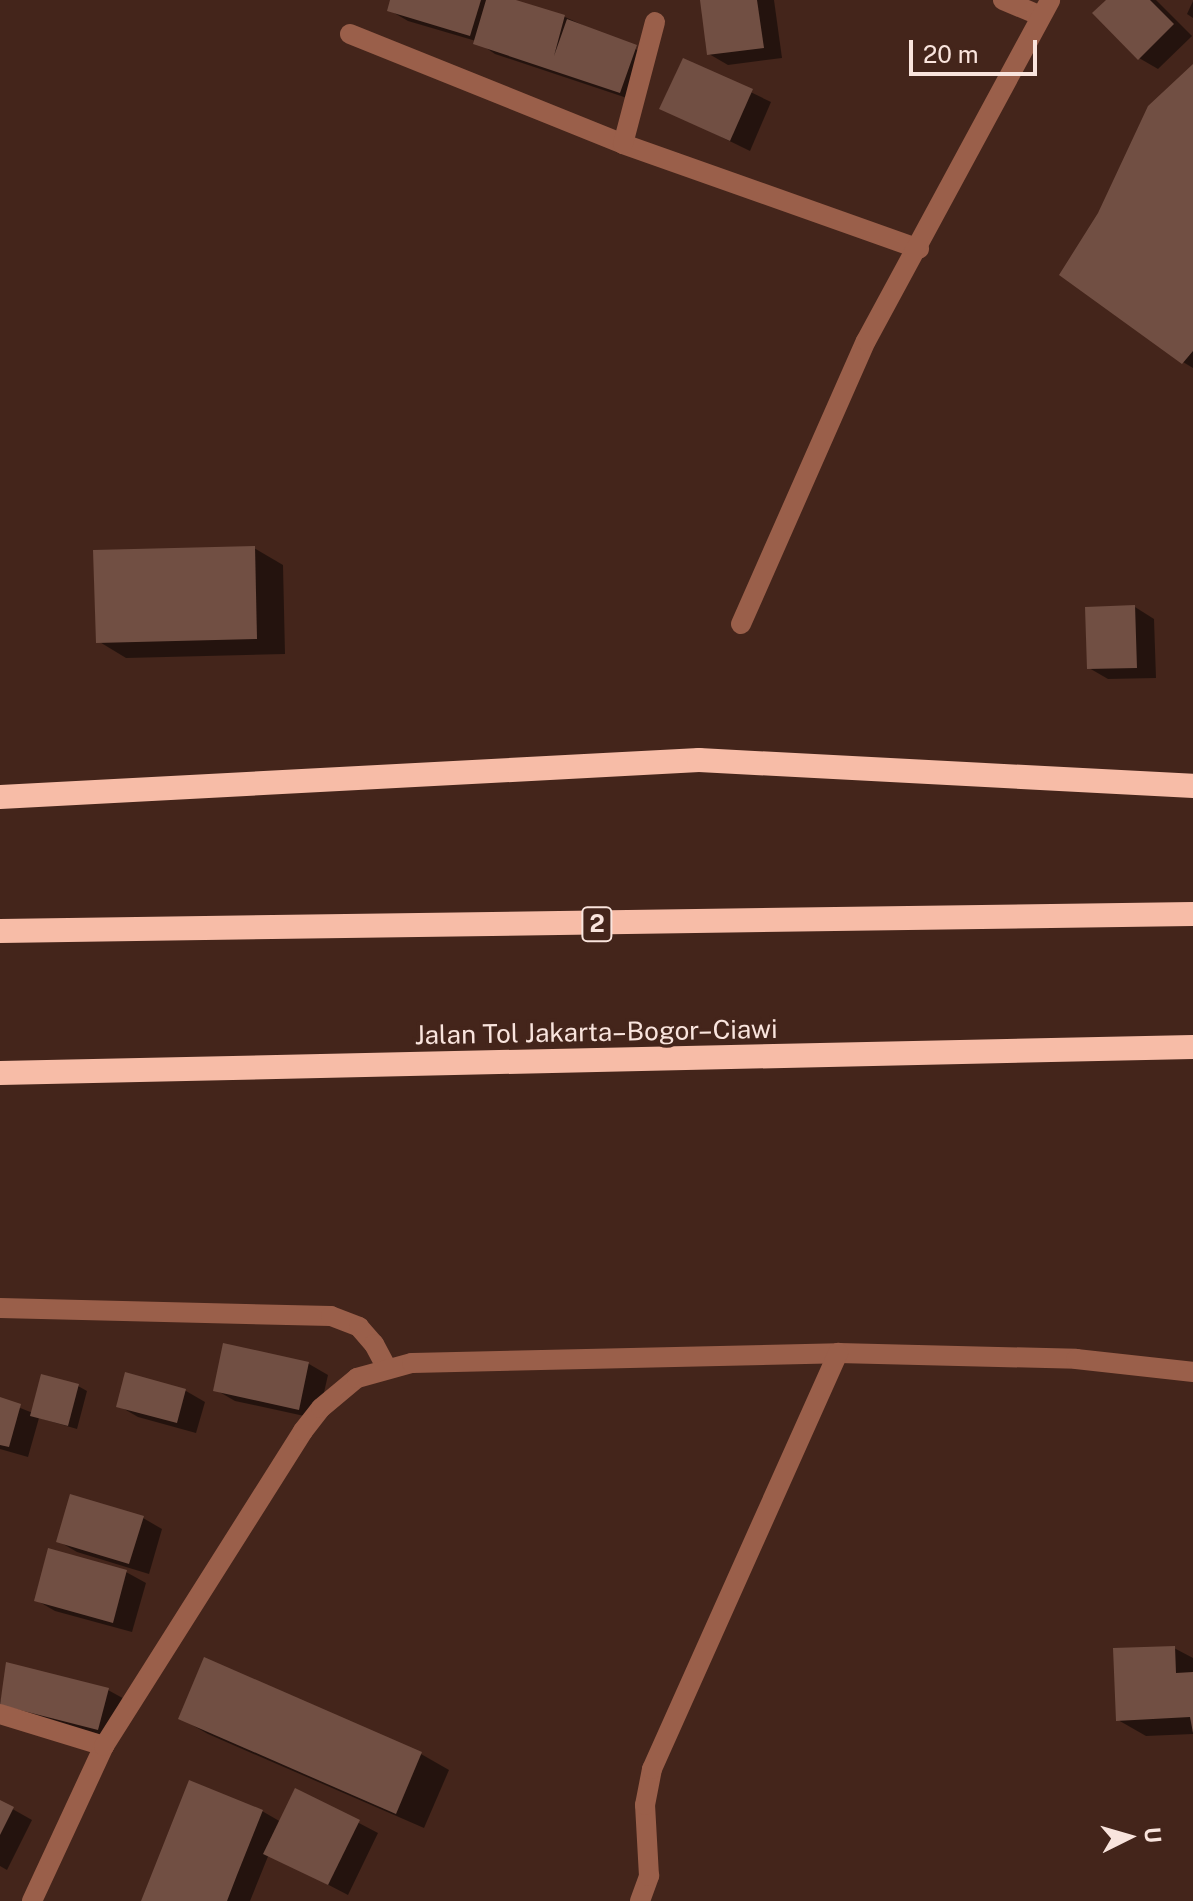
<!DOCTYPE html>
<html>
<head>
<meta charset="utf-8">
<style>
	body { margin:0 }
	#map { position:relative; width:1193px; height:1901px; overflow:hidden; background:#44251b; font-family:"Public Sans",sans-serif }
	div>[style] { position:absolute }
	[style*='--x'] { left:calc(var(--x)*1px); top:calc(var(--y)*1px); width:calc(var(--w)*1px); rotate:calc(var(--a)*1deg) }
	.shadow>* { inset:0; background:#0007 }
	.building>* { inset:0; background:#714f43 }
	.minor>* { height:20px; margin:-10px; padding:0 10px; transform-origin:10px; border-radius:10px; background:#9a5f4a }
	.highway>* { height:24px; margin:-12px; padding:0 12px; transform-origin:12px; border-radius:12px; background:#f7bca7 }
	span { translate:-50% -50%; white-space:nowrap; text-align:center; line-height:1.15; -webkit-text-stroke:7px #44251b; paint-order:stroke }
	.shield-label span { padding:2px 6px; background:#44251b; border:2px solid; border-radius:6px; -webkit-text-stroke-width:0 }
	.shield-label { font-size:24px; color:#f9e4dd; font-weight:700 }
	.street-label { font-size:26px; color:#f9e4dd }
	.north { position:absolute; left:1089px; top:1797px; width:80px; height:80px; -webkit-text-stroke:6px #44251b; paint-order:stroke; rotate:85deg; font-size:22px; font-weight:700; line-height:32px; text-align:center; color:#f9e4dd }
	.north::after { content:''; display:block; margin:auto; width:28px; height:36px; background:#f9e4dd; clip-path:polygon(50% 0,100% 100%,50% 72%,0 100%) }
	.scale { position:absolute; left:909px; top:40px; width:128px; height:36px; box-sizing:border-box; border:4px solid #f9e4dd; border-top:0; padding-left:10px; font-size:24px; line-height:28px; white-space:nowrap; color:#f9e4dd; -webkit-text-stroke:6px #44251b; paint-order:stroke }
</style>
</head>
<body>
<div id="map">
	<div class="shadow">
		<i style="clip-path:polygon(392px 0,509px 0,565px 17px,655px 58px,639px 102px,495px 54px,476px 41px,408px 21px,389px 10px)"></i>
		<i style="clip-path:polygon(702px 0,774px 0,782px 58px,728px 65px,709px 54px)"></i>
		<i style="clip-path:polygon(1108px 0,1156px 0,1192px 36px,1158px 69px,1139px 58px)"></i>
		<i style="clip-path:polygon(1193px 1px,1193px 18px,1187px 14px)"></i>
		<i style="clip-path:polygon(684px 60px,771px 102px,750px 151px,662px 108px)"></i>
		<i style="clip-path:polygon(1193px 67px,1193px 368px,1183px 362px)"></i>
		<i style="clip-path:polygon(254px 548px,283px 565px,285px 654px,126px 658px,98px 641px)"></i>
		<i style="clip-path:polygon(1135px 607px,1154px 619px,1156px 678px,1108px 679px,1089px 668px)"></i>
		<i style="clip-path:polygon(225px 1346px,309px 1364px,328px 1375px,318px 1419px,235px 1401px,216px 1390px)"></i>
		<i style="clip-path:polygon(127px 1375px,186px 1391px,205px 1402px,196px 1433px,138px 1417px,119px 1406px)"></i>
		<i style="clip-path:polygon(78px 1386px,87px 1391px,77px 1429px,39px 1418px,28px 1457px,0 1449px,0 1400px,33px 1413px)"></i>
		<i style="clip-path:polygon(143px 1518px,162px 1529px,149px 1574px,77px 1552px,58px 1541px)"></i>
		<i style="clip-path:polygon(126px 1572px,146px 1583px,132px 1632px,55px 1611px,36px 1600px)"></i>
		<i style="clip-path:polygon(1174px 1648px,1193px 1658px,1193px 1738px,1193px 1734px,1146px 1736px,1118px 1720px)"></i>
		<i style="clip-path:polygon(8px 1664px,108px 1690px,128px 1701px,117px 1739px,17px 1714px,0 1704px)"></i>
		<i style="clip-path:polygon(180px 1718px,421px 1754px,449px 1770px,424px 1828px,208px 1734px)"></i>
		<i style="clip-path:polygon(296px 1790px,378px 1833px,348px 1895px,269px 1854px,250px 1901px,143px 1901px,262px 1811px,281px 1822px)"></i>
		<i style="clip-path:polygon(0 1802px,32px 1820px,7px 1870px,0 1866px)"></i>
	</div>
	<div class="building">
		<i style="clip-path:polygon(390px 0,481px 0,470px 36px,387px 11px)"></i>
		<i style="clip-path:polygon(486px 0,516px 0,565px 15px,554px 56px,567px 19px,637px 45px,620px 93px,473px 44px)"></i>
		<i style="clip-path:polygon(700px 0,757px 0,764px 48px,707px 55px)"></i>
		<i style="clip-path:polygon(1106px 0,1150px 0,1174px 24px,1138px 60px,1092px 13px)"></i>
		<i style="clip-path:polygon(683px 58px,753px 89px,730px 141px,659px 109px)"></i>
		<i style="clip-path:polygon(1193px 64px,1193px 351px,1182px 364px,1059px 275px,1098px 213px,1148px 106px)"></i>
		<i style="clip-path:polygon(255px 546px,257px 639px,96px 643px,93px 550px)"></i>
		<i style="clip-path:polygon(1135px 605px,1137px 668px,1087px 669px,1085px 607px)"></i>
		<i style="clip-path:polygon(223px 1343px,309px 1362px,299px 1410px,213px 1391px)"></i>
		<i style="clip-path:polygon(125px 1372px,186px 1389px,177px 1423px,116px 1407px)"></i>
		<i style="clip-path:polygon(41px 1374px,79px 1384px,68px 1426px,30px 1416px)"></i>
		<i style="clip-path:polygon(0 1397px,21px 1404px,9px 1447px,0 1445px)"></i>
		<i style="clip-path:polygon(70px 1494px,144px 1516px,129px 1564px,56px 1542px)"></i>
		<i style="clip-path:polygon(48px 1548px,127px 1570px,113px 1623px,34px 1601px)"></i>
		<i style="clip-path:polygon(1175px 1646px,1176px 1673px,1193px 1672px,1193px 1733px,1190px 1717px,1116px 1721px,1113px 1648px)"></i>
		<i style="clip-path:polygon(204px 1657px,422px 1752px,396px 1814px,178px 1719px)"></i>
		<i style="clip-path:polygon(6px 1662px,109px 1688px,98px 1730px,0 1705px)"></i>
		<i style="clip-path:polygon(189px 1780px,263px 1810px,237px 1875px,227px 1901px,141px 1901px)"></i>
		<i style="clip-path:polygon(295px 1788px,360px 1820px,328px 1885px,263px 1854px)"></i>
		<i style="clip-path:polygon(0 1800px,14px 1807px,0 1835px)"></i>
	</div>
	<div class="minor">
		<i style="--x:1003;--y:0;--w:41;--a:22.8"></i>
		<i style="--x:350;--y:34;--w:294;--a:21.9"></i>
		<i style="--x:623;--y:144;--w:314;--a:19.5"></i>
		<i style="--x:623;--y:144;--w:126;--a:-75.3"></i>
		<i style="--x:741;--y:624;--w:309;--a:-66.2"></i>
		<i style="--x:866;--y:341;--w:387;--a:-61.6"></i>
		<i style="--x:0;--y:1308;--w:331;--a:1.4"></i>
		<i style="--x:331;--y:1316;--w:30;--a:21"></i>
		<i style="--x:359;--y:1327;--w:23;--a:49"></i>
		<i style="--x:374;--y:1344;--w:26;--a:62"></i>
		<i style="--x:0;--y:1714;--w:109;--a:17.1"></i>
		<i style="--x:32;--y:1901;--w:171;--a:-65.1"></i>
		<i style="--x:104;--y:1746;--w:373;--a:-57.7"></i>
		<i style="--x:303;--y:1431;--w:29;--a:-52"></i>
		<i style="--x:321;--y:1408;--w:47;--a:-39.8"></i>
		<i style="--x:357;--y:1378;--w:57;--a:-15.3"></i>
		<i style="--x:412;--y:1363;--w:426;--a:-1.3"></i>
		<i style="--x:838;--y:1353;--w:238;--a:1.4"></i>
		<i style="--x:1076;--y:1359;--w:118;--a:6.3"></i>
		<i style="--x:640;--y:1901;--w:27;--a:-70"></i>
		<i style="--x:649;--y:1876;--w:71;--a:-93.2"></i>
		<i style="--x:645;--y:1805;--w:37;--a:-79"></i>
		<i style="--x:652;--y:1769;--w:456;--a:-65.9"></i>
	</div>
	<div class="highway">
		<i style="--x:0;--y:797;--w:700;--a:-3.03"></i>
		<i style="--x:699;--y:760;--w:495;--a:3"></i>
		<i style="--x:0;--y:931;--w:1193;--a:-0.82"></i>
		<i style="--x:0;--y:1073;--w:1193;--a:-1.25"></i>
	</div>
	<div class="shield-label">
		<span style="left:597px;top:924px">2</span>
	</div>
	<div class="street-label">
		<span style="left:596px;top:1032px;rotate:-1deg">Jalan Tol Jakarta–Bogor–Ciawi</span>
	</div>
	<div class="north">U</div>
	<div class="scale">20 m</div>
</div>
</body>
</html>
